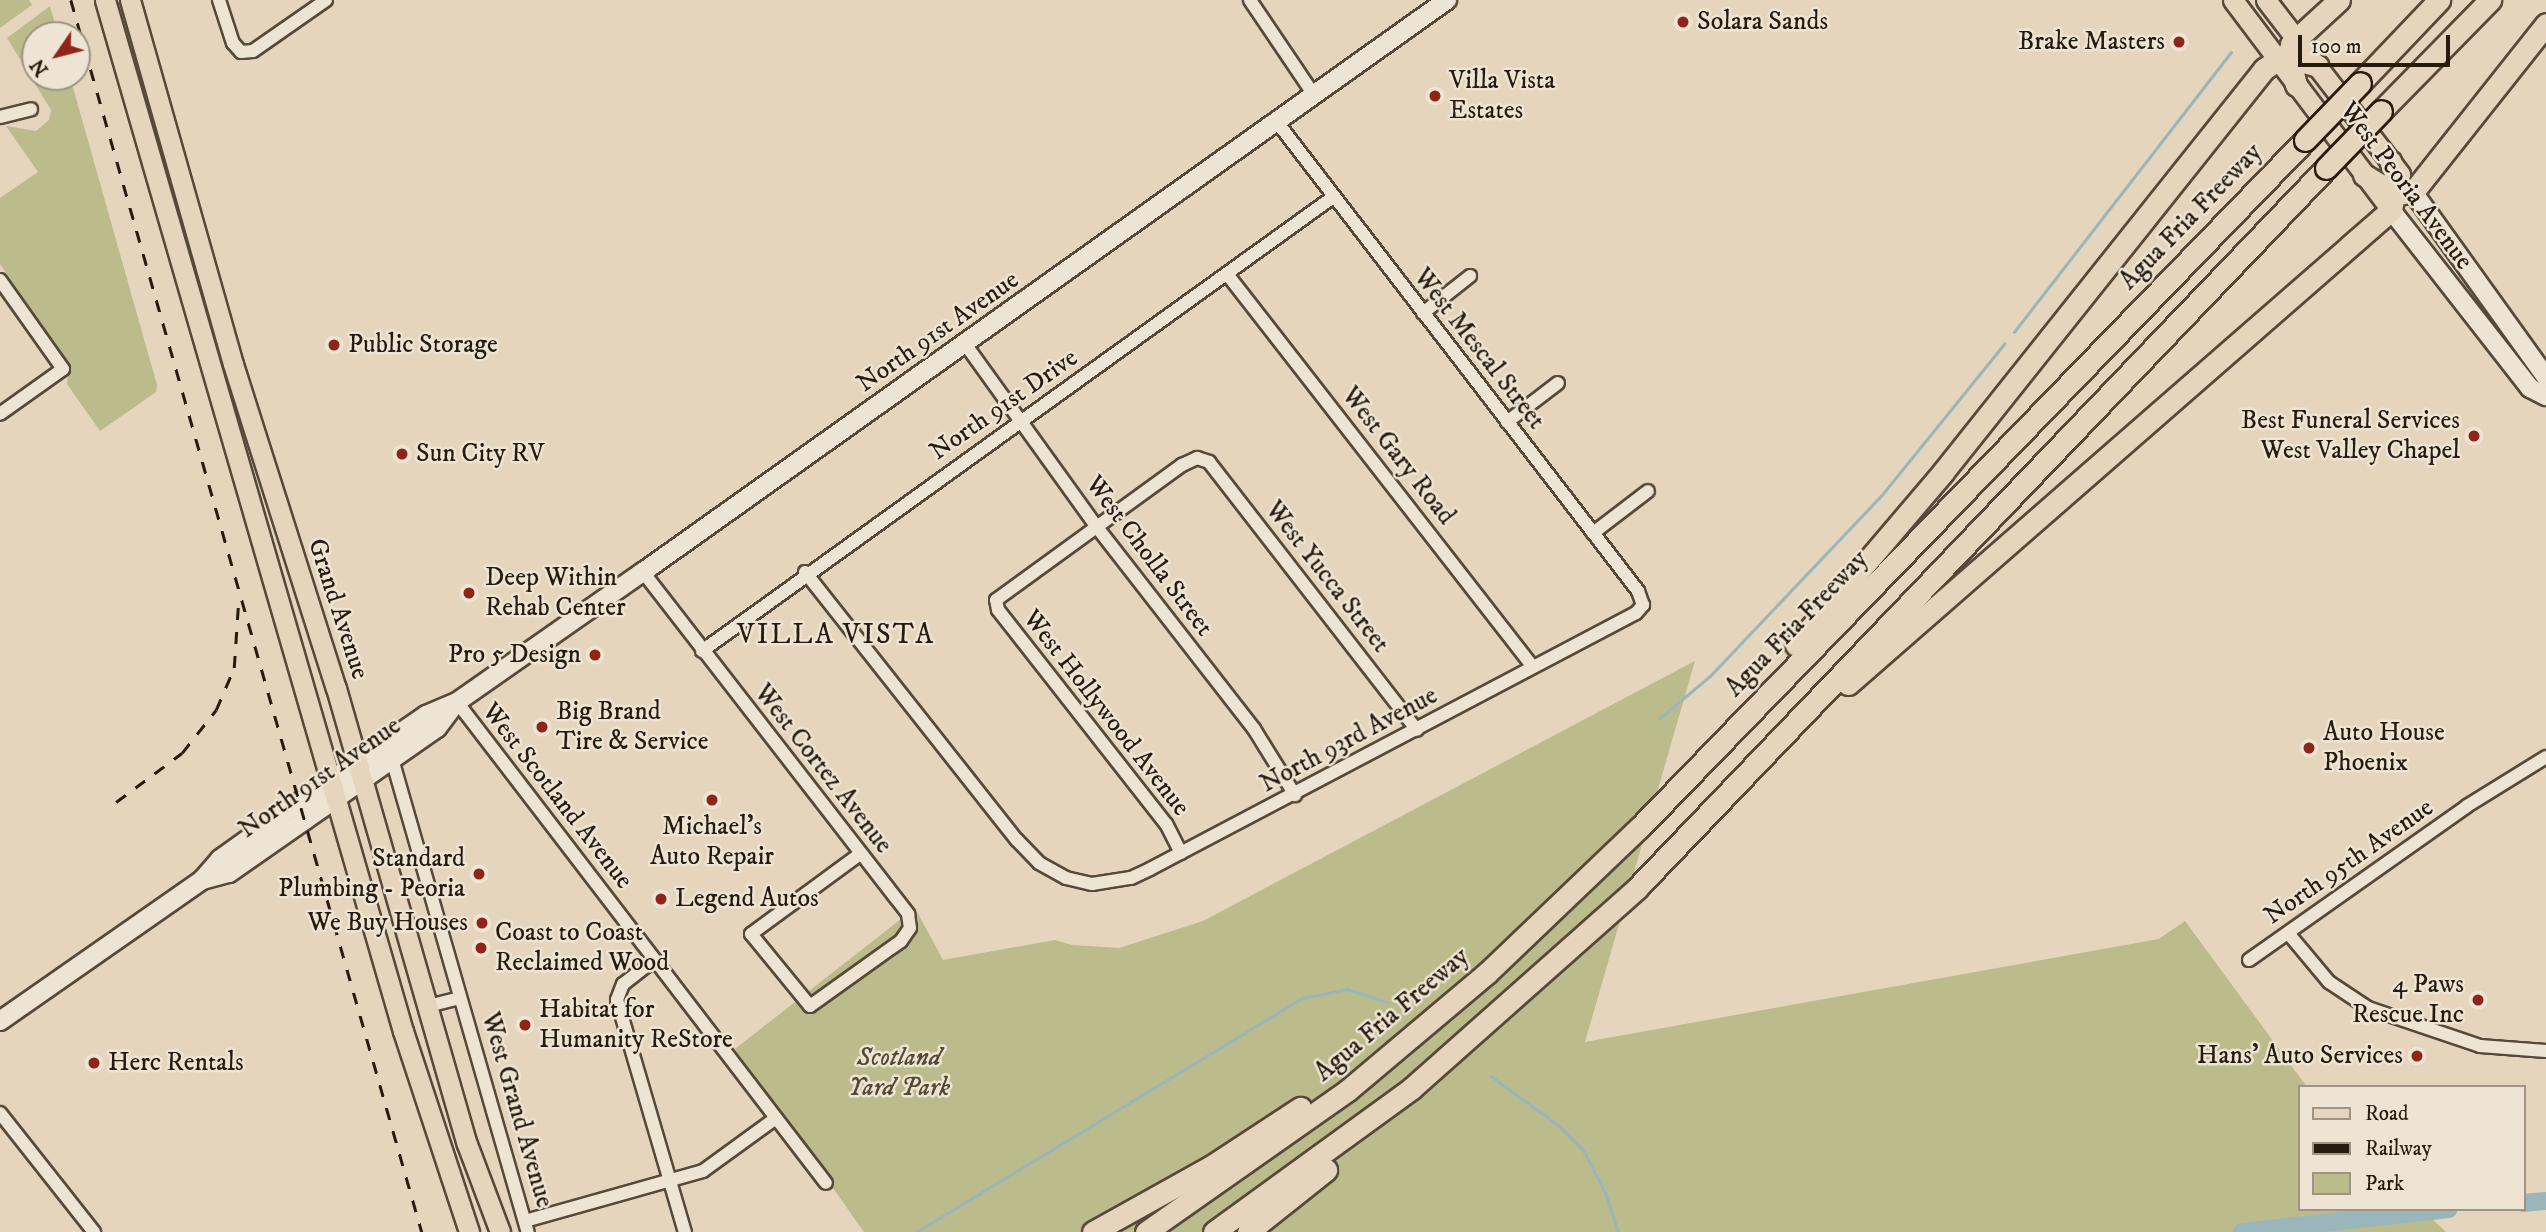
<!DOCTYPE html>
<html>
<head>
<meta charset="utf-8">
<style>
	body { margin:0 }
	#map { position:relative; width:2546px; height:1232px; overflow:hidden; background:#e4d5bc; font-family:"IM FELL DW Pica",serif }
	div>[style] { position:absolute }
	[style*='--x'] { left:calc(var(--x)*1px); top:calc(var(--y)*1px); width:calc(var(--w)*1px); rotate:calc(var(--a)*1deg) }
	.green>* { inset:0; background:#bbbb8c }
	.stream>* { height:2.5px; margin:-1.25px; padding:0 1.25px; transform-origin:1.25px; border-radius:1.25px; background:#9ab6bb }
	.river>* { height:18px; margin:-9px; padding:0 9px; transform-origin:9px; border-radius:9px; background:#9ab6bb }
	.roads { filter:drop-shadow(2px 0 #56493a) drop-shadow(-2px 0 #56493a) drop-shadow(0 2px #56493a) drop-shadow(0 -2px #56493a) }
	.minor>* { height:12px; margin:-6px; padding:0 6px; transform-origin:6px; border-radius:6px; background:#ede4d3 }
	.secondary>* { height:18px; margin:-9px; padding:0 9px; transform-origin:9px; border-radius:9px; background:#ede4d3 }
	.primary>* { height:19px; margin:-9.5px; padding:0 9.5px; transform-origin:9.5px; border-radius:9.5px; background:#e4d5bc }
	.trunk>* { height:19px; margin:-9.5px; padding:0 9.5px; transform-origin:9.5px; border-radius:9.5px; background:#e4d5bc }
	.motorway>* { height:21px; margin:-10.5px; padding:0 10.5px; transform-origin:10.5px; border-radius:10.5px; background:#e4d5bc }
	.rail>* { height:2.5px; margin-top:-1.25px; transform-origin:0; background:repeating-linear-gradient(90deg,#271a0f 0 12px,transparent 0 24px) }
	.bridges { filter:drop-shadow(2px 0 #271a0f) drop-shadow(-2px 0 #271a0f) drop-shadow(0 2px #271a0f) drop-shadow(0 -2px #271a0f) }
	.motorway-bridge>* { height:21px; margin:-10.5px; padding:0 10.5px; transform-origin:10.5px; border-radius:10.5px; background:#e4d5bc }
	.dots>* { width:19px; height:19px; translate:-50% -50%; box-sizing:border-box; border:4px solid #ede4d3; border-radius:50% }
	span { translate:-50% -50%; white-space:nowrap; text-align:center; line-height:1.15; -webkit-text-stroke:5px #ede4d3; paint-order:stroke }
	.poi-label { font-size:26px; color:#271a0f }
	.left { translate:0 -50%; text-align:left }
	.right { translate:-100% -50%; text-align:right }
	.street-label { font-size:26px; color:#271a0f }
	.park-label { font-size:26px; color:#534a34; font-style:italic }
	.neighbourhood-label { font-size:28px; color:#271a0f; letter-spacing:2px }
	.legend { position:absolute; left:2298px; top:1085px; width:228px; height:126px; box-sizing:border-box; background:#ede4d3; border:2px solid #9e9385; margin:0; padding:9px 12px; list-style:none; font-size:21px; color:#271a0f }
	.legend li { display:flex; align-items:center; gap:14px; height:35px }
	.legend b { width:35px; border:2px solid #9e9385 }
	.north { position:absolute; left:21px; top:21px; width:70px; height:70px; box-sizing:border-box; background:#ede4d3; border:2px solid #9e9385; border-radius:50%; rotate:235deg; font-size:19px; font-weight:700; line-height:28px; text-align:center; color:#271a0f }
	.north::after { content:''; display:block; margin:auto; width:24px; height:32px; background:#8f2418; clip-path:polygon(50% 0,100% 100%,50% 72%,0 100%) }
	.scale { position:absolute; left:2298px; top:35px; width:152px; height:32px; box-sizing:border-box; border:4px solid #271a0f; border-top:0; padding-left:9px; font-size:21px; line-height:24px; white-space:nowrap; color:#271a0f; -webkit-text-stroke:5px #ede4d3; paint-order:stroke }
</style>
</head>
<body>
<div id="map">
	<div class="green">
		<i style="clip-path:polygon(0 0,29px 0,32px 5px,0 28px)"></i>
		<i style="clip-path:polygon(50px 6px,58px 35px,35px 35px,35px 77px,70px 77px,157px 385px,156px 392px,100px 431px,67px 384px,69px 364px,0 264px,0 198px,38px 172px,6px 126px,36px 131px,49px 120px,51px 110px,7px 38px)"></i>
		<i style="clip-path:polygon(1695px 661px,1585px 1042px,2159px 939px,2185px 921px,2307px 1087px,2299px 1087px,2299px 1209px,2421px 1209px,2446px 1232px,864px 1232px,735px 1049px,915px 908px,943px 960px,1055px 940px,1072px 945px,1119px 948px,1203px 921px)"></i>
	</div>
	<div class="stream">
		<i style="--x:2014;--y:332;--w:354;--a:-52.2"></i>
		<i style="--x:1659;--y:719;--w:67;--a:-40.1"></i>
		<i style="--x:1710;--y:676;--w:248;--a:-46.5"></i>
		<i style="--x:1881;--y:496;--w:196;--a:-51"></i>
		<i style="--x:1491;--y:1076;--w:82;--a:36"></i>
		<i style="--x:1557;--y:1124;--w:38;--a:45"></i>
		<i style="--x:1584;--y:1151;--w:48;--a:62.9"></i>
		<i style="--x:1606;--y:1194;--w:40;--a:72"></i>
		<i style="--x:916;--y:1232;--w:452;--a:-31.2"></i>
		<i style="--x:1303;--y:998;--w:45;--a:-11.6"></i>
		<i style="--x:1347;--y:989;--w:42;--a:18"></i>
	</div>
	<div class="river">
		<i style="--x:2523;--y:1203;--w:23;--a:-5"></i>
		<i style="--x:2242;--y:1232;--w:208;--a:-6.3"></i>
	</div>
	<div class="roads">
		<div class="minor">
			<i style="--x:219;--y:0;--w:45;--a:72"></i>
			<i style="--x:233;--y:43;--w:12;--a:48"></i>
			<i style="--x:241;--y:52;--w:12;--a:-5"></i>
			<i style="--x:253;--y:51;--w:89;--a:-34.9"></i>
			<i style="--x:1250;--y:0;--w:115;--a:56"></i>
			<i style="--x:0;--y:117;--w:32;--a:-14"></i>
			<i style="--x:1227;--y:274;--w:497;--a:52.1"></i>
			<i style="--x:0;--y:280;--w:109;--a:54.7"></i>
			<i style="--x:63;--y:369;--w:77;--a:144.5"></i>
			<i style="--x:1423;--y:313;--w:60;--a:-38.2"></i>
			<i style="--x:966;--y:345;--w:223;--a:54.3"></i>
			<i style="--x:1096;--y:526;--w:257;--a:52.1"></i>
			<i style="--x:1254;--y:729;--w:78;--a:58.2"></i>
			<i style="--x:1507;--y:422;--w:64;--a:-37.4"></i>
			<i style="--x:1593;--y:533;--w:69;--a:-37.4"></i>
			<i style="--x:643;--y:572;--w:433;--a:52.2"></i>
			<i style="--x:908;--y:914;--w:14;--a:82"></i>
			<i style="--x:910;--y:928;--w:16;--a:125"></i>
			<i style="--x:901;--y:941;--w:112;--a:144.5"></i>
			<i style="--x:810;--y:1006;--w:93;--a:-129.3"></i>
			<i style="--x:751;--y:934;--w:135;--a:-36.3"></i>
			<i style="--x:805;--y:572;--w:342;--a:51.7"></i>
			<i style="--x:1017;--y:840;--w:32;--a:46"></i>
			<i style="--x:1039;--y:863;--w:31;--a:29"></i>
			<i style="--x:1066;--y:878;--w:27;--a:13"></i>
			<i style="--x:1092;--y:884;--w:39;--a:-9"></i>
			<i style="--x:1131;--y:878;--w:21;--a:-25"></i>
			<i style="--x:1150;--y:869;--w:549;--a:-27.78"></i>
			<i style="--x:1636;--y:613;--w:11;--a:-49"></i>
			<i style="--x:1643;--y:605;--w:15;--a:-110"></i>
			<i style="--x:1638;--y:591;--w:592;--a:-127.59"></i>
			<i style="--x:702;--y:651;--w:777;--a:-35.73"></i>
			<i style="--x:457;--y:702;--w:606;--a:52.51"></i>
			<i style="--x:392;--y:759;--w:492;--a:74"></i>
			<i style="--x:1181;--y:853;--w:33;--a:-117"></i>
			<i style="--x:1166;--y:824;--w:272;--a:-128.1"></i>
			<i style="--x:998;--y:610;--w:10;--a:-101"></i>
			<i style="--x:996;--y:600;--w:230;--a:-36"></i>
			<i style="--x:1182;--y:465;--w:17;--a:-25"></i>
			<i style="--x:1197;--y:458;--w:13;--a:18"></i>
			<i style="--x:1209;--y:462;--w:339;--a:52.2"></i>
			<i style="--x:2288;--y:933;--w:64;--a:50.1"></i>
			<i style="--x:2329;--y:982;--w:47;--a:33.7"></i>
			<i style="--x:2368;--y:1008;--w:118;--a:18.7"></i>
			<i style="--x:2480;--y:1046;--w:66;--a:4.3"></i>
			<i style="--x:654;--y:960;--w:39;--a:142"></i>
			<i style="--x:623;--y:984;--w:17;--a:111"></i>
			<i style="--x:617;--y:1000;--w:242;--a:73.7"></i>
			<i style="--x:2249;--y:960;--w:267;--a:-35.2"></i>
			<i style="--x:2467;--y:806;--w:93;--a:-31.8"></i>
			<i style="--x:428;--y:1006;--w:33;--a:-14"></i>
			<i style="--x:0;--y:1113;--w:152;--a:51.7"></i>
			<i style="--x:525;--y:1221;--w:185;--a:-15.7"></i>
			<i style="--x:703;--y:1171;--w:90;--a:-36"></i>
		</div>
		<div class="secondary">
			<i style="--x:2413;--y:192;--w:228;--a:54.3"></i>
			<i style="--x:2391;--y:210;--w:226;--a:52"></i>
			<i style="--x:2530;--y:388;--w:18;--a:27"></i>
			<i style="--x:202;--y:880;--w:28;--a:-15"></i>
			<i style="--x:229;--y:873;--w:93;--a:-34.9"></i>
			<i style="--x:305;--y:820;--w:161;--a:-34.9"></i>
			<i style="--x:437;--y:728;--w:30;--a:-53"></i>
			<i style="--x:0;--y:1021;--w:246;--a:-34.9"></i>
			<i style="--x:202;--y:880;--w:28;--a:-49"></i>
			<i style="--x:220;--y:859;--w:98;--a:-35.5"></i>
			<i style="--x:300;--y:802;--w:153;--a:-34.6"></i>
			<i style="--x:426;--y:715;--w:34;--a:-23"></i>
			<i style="--x:457;--y:702;--w:227;--a:-35"></i>
			<i style="--x:643;--y:572;--w:987;--a:-35.43"></i>
		</div>
		<div class="primary">
			<i style="--x:2233;--y:0;--w:263;--a:53"></i>
			<i style="--x:2266;--y:0;--w:220;--a:52.4"></i>
		</div>
		<div class="trunk">
			<i style="--x:105;--y:0;--w:1073;--a:73.88"></i>
			<i style="--x:403;--y:1031;--w:212;--a:71.8"></i>
			<i style="--x:130;--y:0;--w:378;--a:74.2"></i>
			<i style="--x:233;--y:364;--w:340;--a:72.4"></i>
			<i style="--x:336;--y:688;--w:474;--a:74"></i>
			<i style="--x:467;--y:1144;--w:94;--a:69.4"></i>
		</div>
		<div class="motorway">
			<i style="--x:2360;--y:83;--w:115;--a:-46.4"></i>
			<i style="--x:2296;--y:85;--w:29;--a:-104"></i>
			<i style="--x:2289;--y:57;--w:13;--a:-81"></i>
			<i style="--x:2291;--y:44;--w:65;--a:-42.5"></i>
			<i style="--x:2381;--y:111;--w:156;--a:-45.5"></i>
			<i style="--x:2364;--y:175;--w:37;--a:31"></i>
			<i style="--x:2396;--y:194;--w:17;--a:-7"></i>
			<i style="--x:2413;--y:192;--w:214;--a:-51.6"></i>
			<i style="--x:1796;--y:645;--w:227;--a:-49.6"></i>
			<i style="--x:1943;--y:472;--w:515;--a:-51.46"></i>
			<i style="--x:2264;--y:69;--w:23;--a:-34"></i>
			<i style="--x:2283;--y:56;--w:36;--a:16"></i>
			<i style="--x:1848;--y:684;--w:721;--a:-41.12"></i>
			<i style="--x:2391;--y:210;--w:33;--a:-79"></i>
			<i style="--x:2397;--y:178;--w:18;--a:-112"></i>
			<i style="--x:1093;--y:1232;--w:134;--a:-29.1"></i>
			<i style="--x:1210;--y:1167;--w:108;--a:-33.2"></i>
			<i style="--x:1146;--y:1232;--w:247;--a:-35.1"></i>
			<i style="--x:1348;--y:1090;--w:182;--a:-40.1"></i>
			<i style="--x:1487;--y:973;--w:211;--a:-43.7"></i>
			<i style="--x:1640;--y:827;--w:956;--a:-45.93"></i>
			<i style="--x:1214;--y:1232;--w:245;--a:-36"></i>
			<i style="--x:1412;--y:1088;--w:302;--a:-41.6"></i>
			<i style="--x:1638;--y:887;--w:995;--a:-46.26"></i>
			<i style="--x:1248;--y:1232;--w:100;--a:-38.5"></i>
		</div>
	</div>
	<div class="rail">
		<i style="--x:71;--y:0;--w:1281;--a:74.1"></i>
		<i style="--x:116;--y:802;--w:82;--a:-36.6"></i>
		<i style="--x:182;--y:753;--w:55;--a:-51.7"></i>
		<i style="--x:216;--y:710;--w:46;--a:-66.8"></i>
		<i style="--x:234;--y:668;--w:61;--a:-86.2"></i>
	</div>
	<div class="bridges">
		<div class="motorway-bridge">
			<i style="--x:2305;--y:140;--w:79;--a:-46"></i>
			<i style="--x:2326;--y:168;--w:79;--a:-46"></i>
		</div>
	</div>
	<div class="dots">
		<i style="left:1683px;top:22px;background:#8f2418"></i>
		<i style="left:2179px;top:42px;background:#8f2418"></i>
		<i style="left:1435px;top:96px;background:#8f2418"></i>
		<i style="left:334px;top:345px;background:#8f2418"></i>
		<i style="left:2474px;top:436px;background:#8f2418"></i>
		<i style="left:402px;top:454px;background:#8f2418"></i>
		<i style="left:469px;top:593px;background:#8f2418"></i>
		<i style="left:595px;top:655px;background:#8f2418"></i>
		<i style="left:542px;top:727px;background:#8f2418"></i>
		<i style="left:2309px;top:748px;background:#8f2418"></i>
		<i style="left:712px;top:800px;background:#8f2418"></i>
		<i style="left:479px;top:874px;background:#8f2418"></i>
		<i style="left:661px;top:899px;background:#8f2418"></i>
		<i style="left:482px;top:923px;background:#8f2418"></i>
		<i style="left:481px;top:948px;background:#8f2418"></i>
		<i style="left:2478px;top:1000px;background:#8f2418"></i>
		<i style="left:525px;top:1025px;background:#8f2418"></i>
		<i style="left:2417px;top:1056px;background:#8f2418"></i>
		<i style="left:94px;top:1063px;background:#8f2418"></i>
	</div>
	<div class="poi-label">
		<span class="left" style="left:1697px;top:22px">Solara Sands</span>
		<span class="right" style="left:2165px;top:42px">Brake Masters</span>
		<span class="left" style="left:1449px;top:96px">Villa Vista<br>Estates</span>
		<span class="left" style="left:348px;top:345px">Public Storage</span>
		<span class="right" style="left:2460px;top:436px">Best Funeral Services<br>West Valley Chapel</span>
		<span class="left" style="left:416px;top:454px">Sun City RV</span>
		<span class="left" style="left:485px;top:593px">Deep Within<br>Rehab Center</span>
		<span class="right" style="left:581px;top:655px">Pro 5 Design</span>
		<span class="left" style="left:556px;top:727px">Big Brand<br>Tire &amp; Service</span>
		<span class="left" style="left:2323px;top:748px">Auto House<br>Phoenix</span>
		<span style="left:712px;top:842px">Michael's<br>Auto Repair</span>
		<span class="right" style="left:465px;top:874px">Standard<br>Plumbing - Peoria</span>
		<span class="left" style="left:675px;top:899px">Legend Autos</span>
		<span class="right" style="left:468px;top:923px">We Buy Houses</span>
		<span class="left" style="left:495px;top:948px">Coast to Coast<br>Reclaimed Wood</span>
		<span class="right" style="left:2464px;top:1000px">4 Paws<br>Rescue Inc</span>
		<span class="left" style="left:539px;top:1025px">Habitat for<br>Humanity ReStore</span>
		<span class="right" style="left:2403px;top:1056px">Hans' Auto Services</span>
		<span class="left" style="left:108px;top:1063px">Herc Rentals</span>
	</div>
	<div class="street-label">
		<span style="left:2406px;top:186px;rotate:53deg">West Peoria Avenue</span>
		<span style="left:2191px;top:217px;rotate:-46deg">Agua Fria Freeway</span>
		<span style="left:938px;top:332px;rotate:-35deg">North 91st Avenue</span>
		<span style="left:1479px;top:349px;rotate:52deg">West Mescal Street</span>
		<span style="left:1004px;top:405px;rotate:-35deg">North 91st Drive</span>
		<span style="left:1398px;top:456px;rotate:52deg">West Gary Road</span>
		<span style="left:1149px;top:556px;rotate:53deg">West Cholla Street</span>
		<span style="left:1327px;top:577px;rotate:52deg">West Yucca Street</span>
		<span style="left:338px;top:609px;rotate:72deg">Grand Avenue</span>
		<span style="left:1797px;top:624px;rotate:-46deg">Agua Fria Freeway</span>
		<span style="left:1106px;top:713px;rotate:52deg">West Hollywood Avenue</span>
		<span style="left:1349px;top:740px;rotate:-28deg">North 93rd Avenue</span>
		<span style="left:823px;top:769px;rotate:52deg">West Cortez Avenue</span>
		<span style="left:320px;top:778px;rotate:-35deg">North 91st Avenue</span>
		<span style="left:557px;top:796px;rotate:52deg">West Scotland Avenue</span>
		<span style="left:2349px;top:862px;rotate:-35deg">North 95th Avenue</span>
		<span style="left:1392px;top:1015px;rotate:-40deg">Agua Fria Freeway</span>
		<span style="left:517px;top:1110px;rotate:74deg">West Grand Avenue</span>
	</div>
	<div class="park-label">
		<span style="left:899px;top:1073px">Scotland<br>Yard Park</span>
	</div>
	<div class="neighbourhood-label">
		<span style="left:836px;top:635px">VILLA VISTA</span>
	</div>
	<ul class="legend">
	<li><b style="height:9px;background:#e4d5bc"></b>Road</li>
	<li><b style="height:9px;background:#271a0f"></b>Railway</li>
	<li><b style="height:19px;background:#bbbb8c"></b>Park</li>
	</ul>
	<div class="north">N</div>
	<div class="scale">100 m</div>
</div>
</body>
</html>
